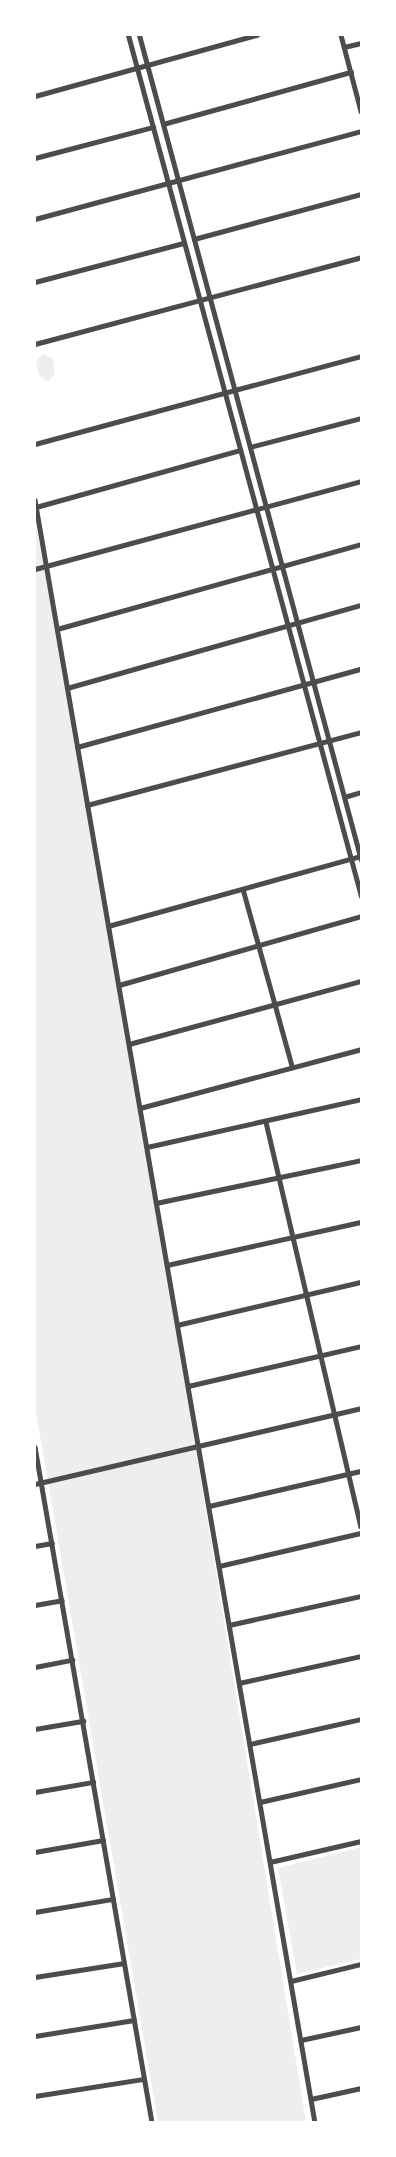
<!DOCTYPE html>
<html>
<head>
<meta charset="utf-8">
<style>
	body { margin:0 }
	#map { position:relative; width:396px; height:2157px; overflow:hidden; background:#fff; font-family:"Fira Sans Condensed",sans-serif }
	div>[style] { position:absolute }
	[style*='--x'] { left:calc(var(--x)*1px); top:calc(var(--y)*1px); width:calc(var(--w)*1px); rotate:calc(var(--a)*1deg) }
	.green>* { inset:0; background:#eee }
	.minor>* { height:4.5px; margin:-2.25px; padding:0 2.25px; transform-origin:2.25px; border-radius:2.25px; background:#4c4c4c }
	.tertiary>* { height:5px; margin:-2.5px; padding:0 2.5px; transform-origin:2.5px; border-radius:2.5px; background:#4c4c4c }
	span { translate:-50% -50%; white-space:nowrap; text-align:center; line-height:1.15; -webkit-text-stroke:4.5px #fff; paint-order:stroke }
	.frame { position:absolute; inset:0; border:36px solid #fff; pointer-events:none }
</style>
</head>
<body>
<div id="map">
	<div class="green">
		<i style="clip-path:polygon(44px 354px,53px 359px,55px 373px,48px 382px,39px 376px,36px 361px)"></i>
		<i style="clip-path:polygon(35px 523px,59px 641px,140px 1108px,306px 2122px,158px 2122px,35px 1406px)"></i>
		<i style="clip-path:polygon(361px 1847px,361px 1959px,297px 1974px,278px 1868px)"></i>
	</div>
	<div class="minor">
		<i style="--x:341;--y:35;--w:79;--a:75.3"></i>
		<i style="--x:344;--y:47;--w:17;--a:-13"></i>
		<i style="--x:35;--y:96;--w:230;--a:-15.4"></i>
		<i style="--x:163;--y:124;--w:195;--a:-15.5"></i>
		<i style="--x:35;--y:158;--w:122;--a:-14.7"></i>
		<i style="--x:35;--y:219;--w:338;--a:-15.1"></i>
		<i style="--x:194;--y:239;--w:173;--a:-15.1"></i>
		<i style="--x:35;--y:282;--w:154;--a:-14.7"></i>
		<i style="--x:35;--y:344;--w:337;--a:-14.9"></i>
		<i style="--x:35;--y:444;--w:338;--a:-15.1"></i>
		<i style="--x:250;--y:447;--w:115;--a:-14.6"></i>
		<i style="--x:35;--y:500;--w:1646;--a:80.21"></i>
		<i style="--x:36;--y:507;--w:212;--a:-15.6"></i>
		<i style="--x:35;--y:569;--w:338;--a:-15.1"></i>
		<i style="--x:57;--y:629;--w:316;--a:-15.6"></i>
		<i style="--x:67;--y:688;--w:305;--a:-15.8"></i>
		<i style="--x:77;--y:747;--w:295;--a:-15.4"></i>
		<i style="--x:344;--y:797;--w:18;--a:-16"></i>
		<i style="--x:87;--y:805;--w:284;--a:-14.9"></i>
		<i style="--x:243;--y:889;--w:184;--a:74.5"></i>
		<i style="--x:108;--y:926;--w:263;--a:-15.5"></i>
		<i style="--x:119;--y:985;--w:252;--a:-15.9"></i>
		<i style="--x:129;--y:1044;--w:240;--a:-15.2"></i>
		<i style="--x:140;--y:1108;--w:229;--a:-14.9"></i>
		<i style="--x:266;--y:1122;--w:415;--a:76.8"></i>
		<i style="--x:147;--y:1147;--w:219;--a:-12.6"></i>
		<i style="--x:156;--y:1203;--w:209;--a:-11.8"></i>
		<i style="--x:167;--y:1265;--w:199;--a:-12.5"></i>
		<i style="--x:177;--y:1325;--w:189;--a:-13.2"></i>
		<i style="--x:188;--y:1386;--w:178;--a:-13"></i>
		<i style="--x:35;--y:1447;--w:685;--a:80.17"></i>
		<i style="--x:35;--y:1484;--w:335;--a:-13.1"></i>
		<i style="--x:209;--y:1506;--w:156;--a:-13"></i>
		<i style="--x:35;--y:1546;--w:17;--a:-10"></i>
		<i style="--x:219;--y:1566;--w:146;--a:-13.1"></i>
		<i style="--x:35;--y:1605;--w:27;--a:-10"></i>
		<i style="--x:229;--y:1625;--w:135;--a:-12.4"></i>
		<i style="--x:35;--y:1667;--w:38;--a:-11"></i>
		<i style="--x:239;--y:1683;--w:125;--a:-12.5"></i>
		<i style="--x:35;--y:1729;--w:49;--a:-9.5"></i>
		<i style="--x:250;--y:1744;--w:114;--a:-12.7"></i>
		<i style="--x:35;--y:1792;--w:59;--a:-9.8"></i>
		<i style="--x:260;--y:1802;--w:104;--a:-12.8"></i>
		<i style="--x:35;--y:1852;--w:69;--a:-10"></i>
		<i style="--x:270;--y:1862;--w:93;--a:-13"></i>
		<i style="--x:35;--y:1912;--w:79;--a:-9.5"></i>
		<i style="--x:35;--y:1977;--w:90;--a:-8.9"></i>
		<i style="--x:291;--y:1981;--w:72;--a:-13.7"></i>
		<i style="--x:35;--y:2036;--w:100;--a:-9.2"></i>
		<i style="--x:301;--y:2040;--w:61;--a:-12.2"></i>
		<i style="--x:35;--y:2096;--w:110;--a:-8.9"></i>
		<i style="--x:311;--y:2099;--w:51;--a:-12.4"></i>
	</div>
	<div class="tertiary">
		<i style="--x:128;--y:35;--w:892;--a:74.86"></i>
		<i style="--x:139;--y:35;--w:854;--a:74.94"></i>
	</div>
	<div class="frame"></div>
</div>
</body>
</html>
